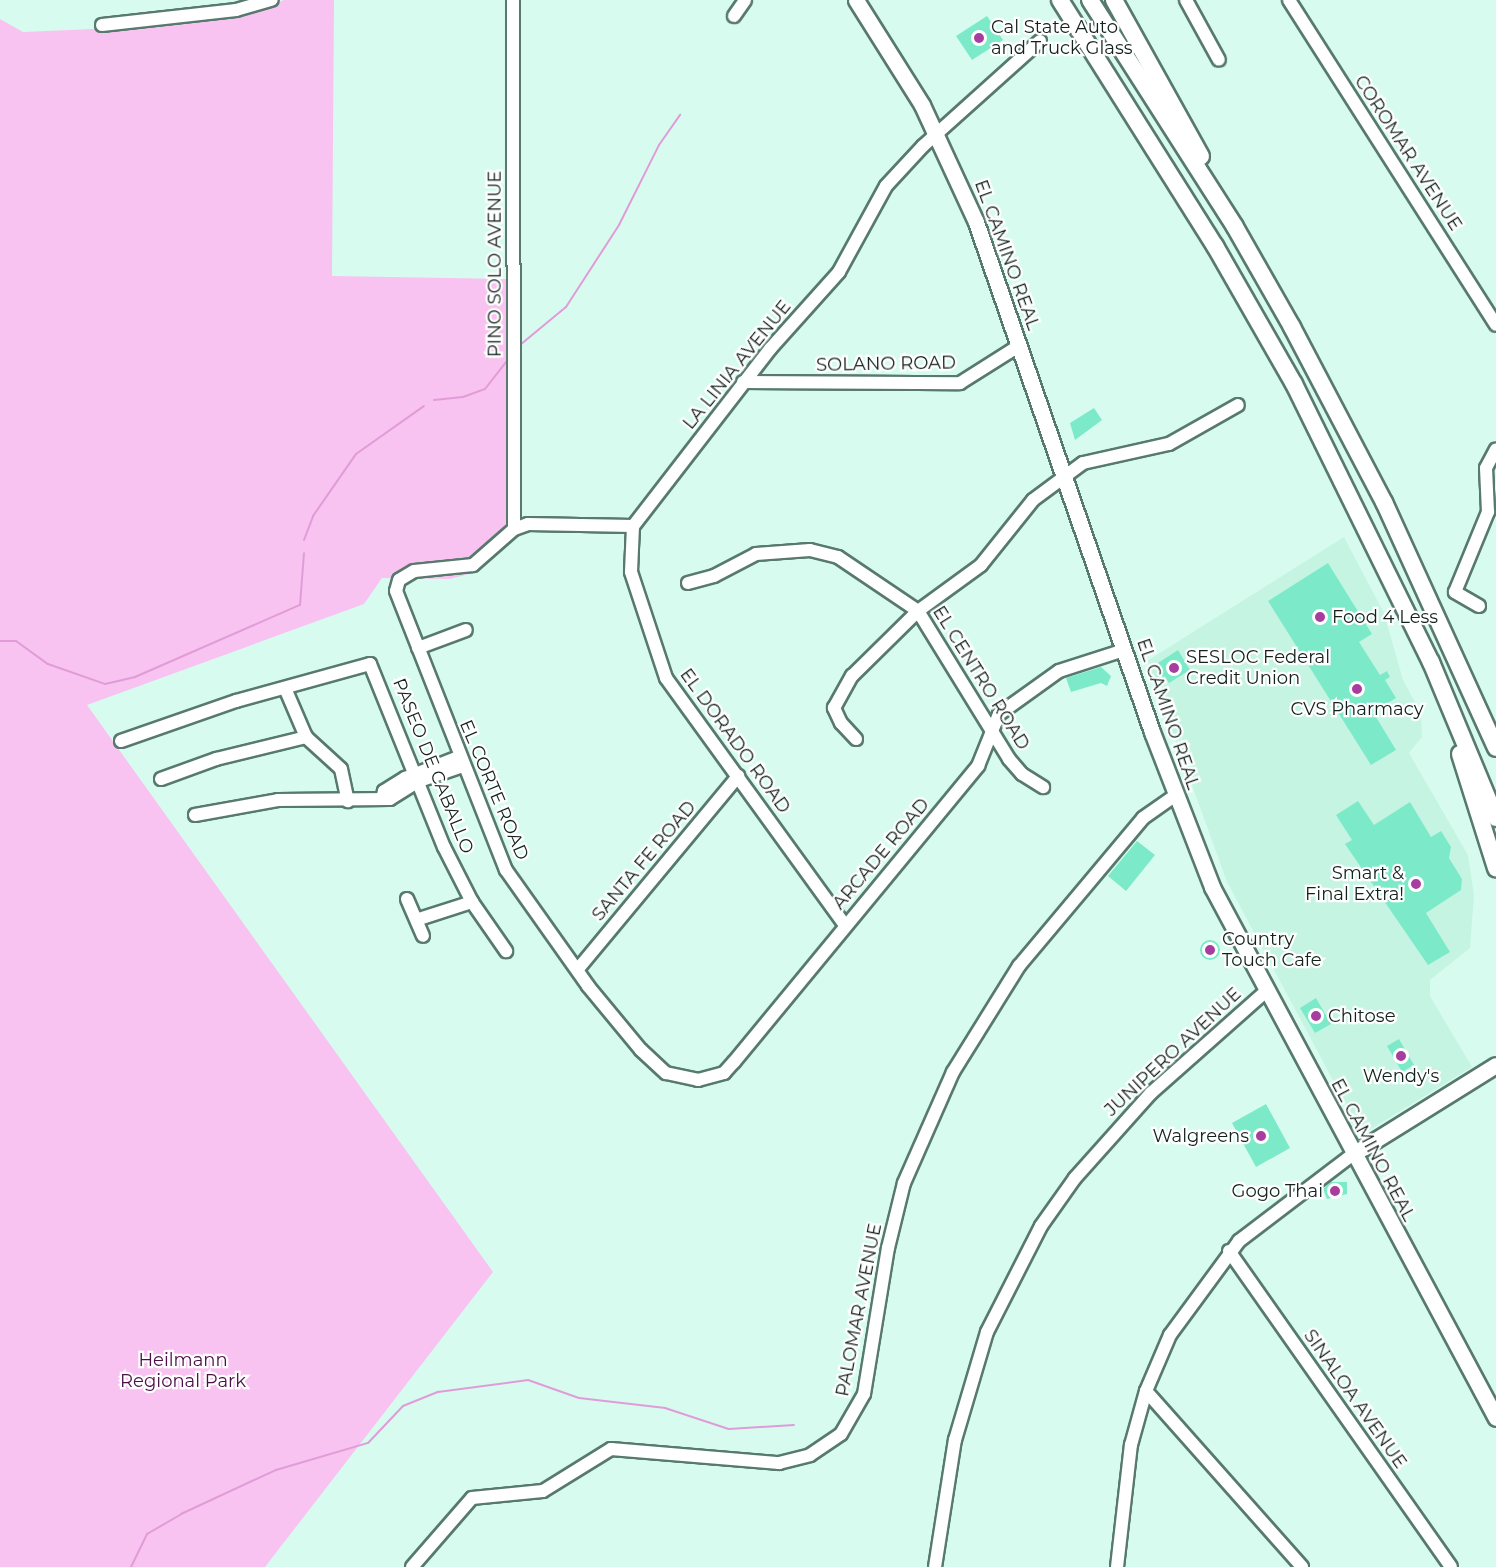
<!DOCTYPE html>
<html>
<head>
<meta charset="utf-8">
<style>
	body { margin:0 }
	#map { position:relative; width:1496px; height:1567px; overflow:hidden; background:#d7fcef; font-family:Montserrat,sans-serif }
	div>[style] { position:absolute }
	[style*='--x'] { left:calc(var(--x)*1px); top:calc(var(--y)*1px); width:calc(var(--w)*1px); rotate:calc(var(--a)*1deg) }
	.built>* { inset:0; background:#c6f4e3 }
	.green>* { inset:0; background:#f8c3f0 }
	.stream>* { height:2px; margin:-1px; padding:0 1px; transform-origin:1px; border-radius:1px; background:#e19cd8 }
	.building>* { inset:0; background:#7ceac9 }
	.round { border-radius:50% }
	.roads { filter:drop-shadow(2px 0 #58796e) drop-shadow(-2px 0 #58796e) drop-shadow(0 2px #58796e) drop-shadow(0 -2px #58796e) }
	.minor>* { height:12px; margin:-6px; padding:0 6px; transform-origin:6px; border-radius:6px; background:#fff }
	.major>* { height:15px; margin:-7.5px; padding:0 7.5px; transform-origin:7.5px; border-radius:7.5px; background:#fff }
	.highway>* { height:16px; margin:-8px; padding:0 8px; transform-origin:8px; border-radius:8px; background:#fff }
	.dots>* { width:16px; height:16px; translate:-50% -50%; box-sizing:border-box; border:3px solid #fff; border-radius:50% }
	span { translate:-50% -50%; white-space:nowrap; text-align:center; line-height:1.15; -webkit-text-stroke:4.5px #fff; paint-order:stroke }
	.poi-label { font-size:18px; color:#13211d }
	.left { translate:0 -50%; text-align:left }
	.right { translate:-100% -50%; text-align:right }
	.street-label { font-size:18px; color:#13211d }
	.park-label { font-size:18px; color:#4b0e47 }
</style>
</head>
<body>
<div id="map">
	<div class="built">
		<i style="clip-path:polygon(1344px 537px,1384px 613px,1403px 680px,1421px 713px,1422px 737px,1409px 753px,1468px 855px,1474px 895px,1470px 948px,1430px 980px,1430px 996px,1472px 1067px,1366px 1132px,1359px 1129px,1227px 882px,1147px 661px)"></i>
	</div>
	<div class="green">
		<i style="clip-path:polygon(284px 0,334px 0,332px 276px,507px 279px,506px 542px,469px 574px,450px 579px,382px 578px,364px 604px,87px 705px,493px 1272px,265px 1567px,0 1567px,0 19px,23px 32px,116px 28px,237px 18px)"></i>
	</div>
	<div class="stream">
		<i style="--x:520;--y:345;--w:60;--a:-39.6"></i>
		<i style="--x:566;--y:307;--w:98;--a:-57.1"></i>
		<i style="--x:619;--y:225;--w:89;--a:-63.4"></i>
		<i style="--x:659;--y:145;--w:37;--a:-55"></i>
		<i style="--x:434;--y:400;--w:29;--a:-6"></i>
		<i style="--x:463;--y:397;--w:23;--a:-20"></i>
		<i style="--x:485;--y:389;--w:36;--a:-52"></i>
		<i style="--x:304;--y:540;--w:26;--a:-69"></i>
		<i style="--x:313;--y:516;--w:75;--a:-55.3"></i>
		<i style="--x:356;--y:454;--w:83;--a:-35.2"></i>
		<i style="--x:0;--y:641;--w:16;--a:0"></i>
		<i style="--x:16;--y:641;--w:39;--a:36"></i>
		<i style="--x:48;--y:664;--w:60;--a:19.3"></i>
		<i style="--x:105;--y:684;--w:31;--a:-13"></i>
		<i style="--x:135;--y:677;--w:180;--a:-23.6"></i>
		<i style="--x:300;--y:605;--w:52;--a:-85.6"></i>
		<i style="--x:131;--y:1567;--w:37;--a:-64"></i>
		<i style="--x:147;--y:1534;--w:39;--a:-30"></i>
		<i style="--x:181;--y:1514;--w:105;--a:-24.9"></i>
		<i style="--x:276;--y:1470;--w:96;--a:-16.4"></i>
		<i style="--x:368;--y:1443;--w:51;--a:-46.6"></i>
		<i style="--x:403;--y:1406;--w:38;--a:-22"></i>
		<i style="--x:438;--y:1392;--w:91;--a:-7.6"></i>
		<i style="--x:528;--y:1380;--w:54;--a:19.4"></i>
		<i style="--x:579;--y:1398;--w:87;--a:6.6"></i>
		<i style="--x:665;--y:1408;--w:67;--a:18.2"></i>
		<i style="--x:729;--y:1429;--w:65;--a:-3.5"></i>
	</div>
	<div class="building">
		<i style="clip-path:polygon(987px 16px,1003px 40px,972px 60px,956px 36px)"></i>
		<i style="clip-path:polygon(1094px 408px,1102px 420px,1075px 440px,1070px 423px)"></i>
		<i style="clip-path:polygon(1328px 563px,1372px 634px,1359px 642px,1380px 675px,1387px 671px,1390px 677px,1385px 680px,1396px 698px,1373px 712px,1396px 750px,1371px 765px,1268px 601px)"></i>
		<i style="clip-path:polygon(1178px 650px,1190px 670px,1169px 683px,1166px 679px,1160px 683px,1155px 675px,1161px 672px,1158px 663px)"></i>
		<i style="clip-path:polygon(1101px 667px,1111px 676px,1107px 686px,1101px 683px,1071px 692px,1066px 678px)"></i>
		<i style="clip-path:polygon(1358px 801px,1374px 825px,1410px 802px,1431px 837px,1441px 831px,1451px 847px,1449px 858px,1462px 879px,1461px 890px,1426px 913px,1450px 952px,1428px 965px,1345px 844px,1352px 840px,1336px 815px)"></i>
		<i style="clip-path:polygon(1137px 841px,1155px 855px,1126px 891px,1108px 876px)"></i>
		<i class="round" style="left:1200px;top:940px;width:20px;height:20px"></i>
		<i style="clip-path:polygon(1316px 998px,1331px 1024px,1315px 1033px,1300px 1008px)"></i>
		<i style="clip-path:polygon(1399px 1039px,1414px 1065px,1402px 1072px,1387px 1046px)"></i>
		<i style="clip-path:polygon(1266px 1104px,1290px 1148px,1256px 1167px,1232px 1123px)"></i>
		<i style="clip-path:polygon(1331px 1182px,1347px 1182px,1347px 1194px,1327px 1199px,1323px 1189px)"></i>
	</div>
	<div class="roads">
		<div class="minor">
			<i style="--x:513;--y:0;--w:529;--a:89.89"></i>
			<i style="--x:1186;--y:0;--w:68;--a:61.2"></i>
			<i style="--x:1289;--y:0;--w:385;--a:57.5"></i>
			<i style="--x:734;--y:16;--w:19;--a:-55"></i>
			<i style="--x:102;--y:25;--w:135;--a:-6.4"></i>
			<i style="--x:236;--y:10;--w:37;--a:-16"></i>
			<i style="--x:1040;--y:41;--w:157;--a:138.1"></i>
			<i style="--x:923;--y:146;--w:54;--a:132.8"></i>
			<i style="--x:886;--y:186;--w:98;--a:118.7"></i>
			<i style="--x:839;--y:272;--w:103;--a:131.9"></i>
			<i style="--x:770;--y:349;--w:224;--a:127.7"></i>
			<i style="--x:633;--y:526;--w:105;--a:-178.9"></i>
			<i style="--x:528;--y:524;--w:15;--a:160"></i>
			<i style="--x:514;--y:529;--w:55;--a:138.7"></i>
			<i style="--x:473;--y:565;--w:59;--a:174.2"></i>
			<i style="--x:414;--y:571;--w:17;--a:149"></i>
			<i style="--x:399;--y:580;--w:11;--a:105"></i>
			<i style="--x:396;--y:591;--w:300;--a:68.5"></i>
			<i style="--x:506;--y:870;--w:142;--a:54.7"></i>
			<i style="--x:588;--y:986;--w:83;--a:50.4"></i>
			<i style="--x:641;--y:1050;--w:34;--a:43"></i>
			<i style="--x:666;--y:1073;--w:33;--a:12"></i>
			<i style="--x:698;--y:1080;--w:27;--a:-15"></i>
			<i style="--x:724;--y:1073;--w:15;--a:-48"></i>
			<i style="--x:734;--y:1062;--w:384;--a:-50.5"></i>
			<i style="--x:978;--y:766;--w:56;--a:-68"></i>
			<i style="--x:999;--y:714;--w:74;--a:-35.6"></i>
			<i style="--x:1059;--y:671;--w:68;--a:-17.9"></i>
			<i style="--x:743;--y:382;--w:217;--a:0.3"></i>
			<i style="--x:960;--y:383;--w:71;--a:-32.3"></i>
			<i style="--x:633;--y:526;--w:46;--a:92.5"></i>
			<i style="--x:631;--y:572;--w:112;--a:71.7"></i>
			<i style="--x:666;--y:678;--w:305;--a:54.1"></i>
			<i style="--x:688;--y:583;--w:27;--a:-15"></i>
			<i style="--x:714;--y:576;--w:47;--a:-27.6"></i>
			<i style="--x:756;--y:554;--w:54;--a:-4.2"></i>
			<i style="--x:810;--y:550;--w:29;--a:14"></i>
			<i style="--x:838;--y:557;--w:97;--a:34"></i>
			<i style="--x:918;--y:611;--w:174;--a:58.4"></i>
			<i style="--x:1009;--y:759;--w:20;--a:49"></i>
			<i style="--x:1022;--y:774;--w:25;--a:32"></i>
			<i style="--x:1479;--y:606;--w:28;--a:-150"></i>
			<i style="--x:1455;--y:592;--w:87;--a:-67.6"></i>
			<i style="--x:1488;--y:512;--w:44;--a:-92.6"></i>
			<i style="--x:1486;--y:468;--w:21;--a:-62"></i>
			<i style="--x:418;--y:648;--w:51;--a:-20.6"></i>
			<i style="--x:285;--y:688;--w:53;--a:66.8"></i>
			<i style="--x:306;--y:737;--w:47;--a:42.4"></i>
			<i style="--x:341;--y:769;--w:33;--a:78"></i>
			<i style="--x:856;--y:739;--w:22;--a:-133"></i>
			<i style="--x:841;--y:723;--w:17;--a:-115"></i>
			<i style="--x:834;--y:708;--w:37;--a:-61"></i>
			<i style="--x:852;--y:676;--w:93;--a:-44.6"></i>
			<i style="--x:918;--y:611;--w:78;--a:-36.1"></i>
			<i style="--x:981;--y:565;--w:83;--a:-51.3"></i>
			<i style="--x:1033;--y:500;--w:62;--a:-36.5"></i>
			<i style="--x:1083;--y:463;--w:88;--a:-12.5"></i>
			<i style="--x:1169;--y:444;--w:79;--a:-29.5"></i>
			<i style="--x:121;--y:741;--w:122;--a:-19.2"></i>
			<i style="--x:236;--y:701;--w:139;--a:-15.4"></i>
			<i style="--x:370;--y:664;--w:197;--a:68"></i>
			<i style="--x:444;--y:847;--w:62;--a:63"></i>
			<i style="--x:472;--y:902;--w:60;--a:55.2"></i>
			<i style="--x:161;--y:779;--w:59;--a:-20"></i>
			<i style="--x:216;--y:759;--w:93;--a:-13.7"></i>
			<i style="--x:382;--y:799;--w:8;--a:-76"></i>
			<i style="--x:384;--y:791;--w:25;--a:-32"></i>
			<i style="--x:405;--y:778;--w:58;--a:-21.3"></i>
			<i style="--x:195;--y:815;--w:84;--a:-10.2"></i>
			<i style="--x:278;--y:800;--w:112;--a:-0.5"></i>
			<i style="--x:390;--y:799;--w:34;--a:-32"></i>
			<i style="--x:419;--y:781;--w:46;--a:-18.8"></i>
			<i style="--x:407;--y:899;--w:40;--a:66.6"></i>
			<i style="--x:419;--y:919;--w:56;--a:-17.8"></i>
			<i style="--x:578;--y:969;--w:251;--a:-50.3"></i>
			<i style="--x:1229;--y:1251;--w:386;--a:54.9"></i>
			<i style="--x:1146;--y:1391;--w:235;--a:48.4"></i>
			<i style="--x:412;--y:1567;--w:91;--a:-49"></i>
			<i style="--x:472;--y:1498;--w:71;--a:-5.6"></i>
			<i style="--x:543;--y:1491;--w:80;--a:-31.7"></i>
			<i style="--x:611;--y:1449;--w:169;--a:4.8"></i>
			<i style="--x:779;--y:1463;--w:32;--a:-14"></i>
			<i style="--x:810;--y:1455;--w:37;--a:-34"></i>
			<i style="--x:841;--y:1434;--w:46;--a:-60.1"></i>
			<i style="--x:864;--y:1394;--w:148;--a:-80.7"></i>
			<i style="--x:888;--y:1248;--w:67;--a:-76.2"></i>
			<i style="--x:904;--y:1183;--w:121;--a:-66.2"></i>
			<i style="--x:953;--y:1072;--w:125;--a:-58.1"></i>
			<i style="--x:1019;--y:966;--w:193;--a:-50"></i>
			<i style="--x:1143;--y:818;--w:39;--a:-35"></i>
			<i style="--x:935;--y:1567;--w:129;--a:-81.1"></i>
			<i style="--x:955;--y:1440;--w:113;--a:-73.5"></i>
			<i style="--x:987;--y:1332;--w:119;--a:-63"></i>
			<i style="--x:1041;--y:1226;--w:59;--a:-54.7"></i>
			<i style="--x:1075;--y:1178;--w:114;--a:-48.2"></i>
			<i style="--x:1151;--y:1093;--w:152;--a:-41.5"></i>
			<i style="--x:1117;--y:1567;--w:123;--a:-83.5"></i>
			<i style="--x:1131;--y:1445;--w:56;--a:-74.5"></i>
			<i style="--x:1146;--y:1391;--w:61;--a:-66.8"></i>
			<i style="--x:1170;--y:1335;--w:117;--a:-53.7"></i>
			<i style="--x:1239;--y:1241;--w:143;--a:-37.3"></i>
		</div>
		<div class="major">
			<i style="--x:856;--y:0;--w:124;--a:57.8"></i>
			<i style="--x:922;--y:105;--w:129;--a:65.2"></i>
			<i style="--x:976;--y:222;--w:540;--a:70.96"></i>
			<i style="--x:1152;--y:732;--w:166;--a:68.8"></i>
			<i style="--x:1212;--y:887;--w:602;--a:61.86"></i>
			<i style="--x:1353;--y:1154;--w:168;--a:-31.9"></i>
		</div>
		<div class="highway">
			<i style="--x:1060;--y:0;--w:291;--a:57.8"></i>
			<i style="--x:1215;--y:246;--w:159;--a:60.2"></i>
			<i style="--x:1294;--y:384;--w:310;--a:63.8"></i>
			<i style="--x:1431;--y:662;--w:169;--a:67.4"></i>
			<i style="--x:1090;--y:0;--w:269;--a:57.4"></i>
			<i style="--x:1235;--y:227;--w:115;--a:60.3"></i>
			<i style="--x:1292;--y:327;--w:198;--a:62.3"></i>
			<i style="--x:1384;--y:502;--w:270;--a:65.5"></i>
			<i style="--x:1114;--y:0;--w:179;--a:60.9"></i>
			<i style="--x:1460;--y:754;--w:120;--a:72.5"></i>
		</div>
	</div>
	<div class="dots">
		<i style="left:979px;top:38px;background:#a73d9e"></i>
		<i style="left:1320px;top:617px;background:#a73d9e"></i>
		<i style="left:1174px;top:668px;background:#a73d9e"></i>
		<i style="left:1357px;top:689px;background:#a73d9e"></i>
		<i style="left:1416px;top:884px;background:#a73d9e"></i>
		<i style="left:1210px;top:950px;background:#a73d9e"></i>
		<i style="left:1316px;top:1016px;background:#a73d9e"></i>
		<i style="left:1401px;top:1056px;background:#a73d9e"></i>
		<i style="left:1261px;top:1136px;background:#a73d9e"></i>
		<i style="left:1335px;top:1191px;background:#a73d9e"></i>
	</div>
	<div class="poi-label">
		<span class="left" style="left:991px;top:38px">Cal State Auto<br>and Truck Glass</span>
		<span class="left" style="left:1332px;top:617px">Food 4 Less</span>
		<span class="left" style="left:1186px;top:668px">SESLOC Federal<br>Credit Union</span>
		<span style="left:1357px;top:709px">CVS Pharmacy</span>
		<span class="right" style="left:1404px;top:884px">Smart &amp;<br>Final Extra!</span>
		<span class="left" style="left:1222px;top:950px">Country<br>Touch Cafe</span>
		<span class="left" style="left:1328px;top:1016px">Chitose</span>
		<span style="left:1401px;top:1076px">Wendy's</span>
		<span class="right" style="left:1249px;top:1136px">Walgreens</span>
		<span class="right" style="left:1323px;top:1191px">Gogo Thai</span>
	</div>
	<div class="street-label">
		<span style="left:1408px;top:153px;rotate:57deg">COROMAR AVENUE</span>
		<span style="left:1007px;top:255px;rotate:70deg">EL CAMINO REAL</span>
		<span style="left:495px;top:264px;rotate:-90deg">PINO SOLO AVENUE</span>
		<span style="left:886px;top:364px;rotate:-1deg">SOLANO ROAD</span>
		<span style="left:737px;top:365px;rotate:-51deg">LA LINIA AVENUE</span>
		<span style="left:981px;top:678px;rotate:58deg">EL CENTRO ROAD</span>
		<span style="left:1168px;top:714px;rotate:71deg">EL CAMINO REAL</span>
		<span style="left:735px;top:741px;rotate:54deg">EL DORADO ROAD</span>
		<span style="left:433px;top:766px;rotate:68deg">PASEO DE CABALLO</span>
		<span style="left:494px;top:790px;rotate:67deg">EL CORTE ROAD</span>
		<span style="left:881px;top:854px;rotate:-50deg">ARCADE ROAD</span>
		<span style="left:644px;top:861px;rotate:-50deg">SANTA FE ROAD</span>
		<span style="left:1173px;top:1052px;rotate:-43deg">JUNIPERO AVENUE</span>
		<span style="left:1373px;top:1150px;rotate:62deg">EL CAMINO REAL</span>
		<span style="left:859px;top:1310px;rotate:-79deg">PALOMAR AVENUE</span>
		<span style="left:1355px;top:1399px;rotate:55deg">SINALOA AVENUE</span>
	</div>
	<div class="park-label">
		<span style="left:183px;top:1371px">Heilmann<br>Regional Park</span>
	</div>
</div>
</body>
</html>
